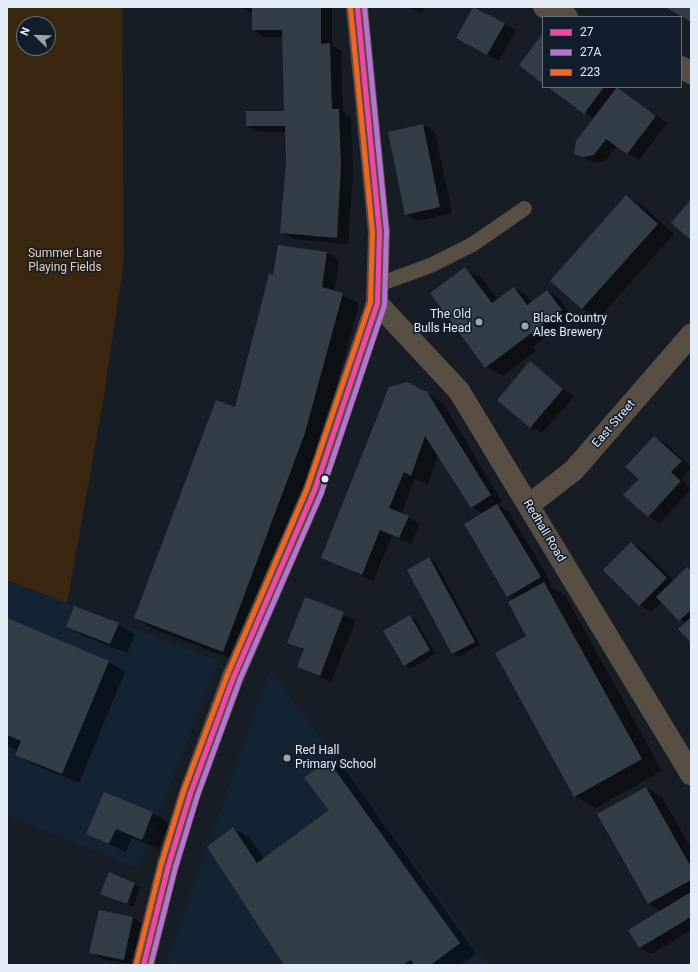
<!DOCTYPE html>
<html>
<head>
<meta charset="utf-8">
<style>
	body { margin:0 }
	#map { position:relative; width:698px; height:972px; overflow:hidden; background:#171d24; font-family:Roboto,sans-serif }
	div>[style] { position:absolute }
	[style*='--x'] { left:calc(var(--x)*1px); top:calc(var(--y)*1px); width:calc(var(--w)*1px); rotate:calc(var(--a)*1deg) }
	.built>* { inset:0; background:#142334 }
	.green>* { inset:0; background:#3b2710 }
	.shadow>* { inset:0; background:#0007 }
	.building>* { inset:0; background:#323d46 }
	.service>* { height:15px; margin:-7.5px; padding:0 7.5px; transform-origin:7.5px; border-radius:7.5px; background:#584e43 }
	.minor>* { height:22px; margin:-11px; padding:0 11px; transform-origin:11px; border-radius:11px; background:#584e43 }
	.tertiary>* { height:22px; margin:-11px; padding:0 11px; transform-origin:11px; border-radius:11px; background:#584e43 }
	.secondary>* { height:22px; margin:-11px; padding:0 11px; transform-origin:11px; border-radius:11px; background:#594d41 }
	.bus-1>* { height:5px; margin:-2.5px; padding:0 2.5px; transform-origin:2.5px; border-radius:2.5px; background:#f346a5 }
	.bus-2>* { height:5px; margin:-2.5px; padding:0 2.5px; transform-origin:2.5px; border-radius:2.5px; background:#b673d3 }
	.bus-3>* { height:5px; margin:-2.5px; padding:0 2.5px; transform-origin:2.5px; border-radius:2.5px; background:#f26522 }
	.dots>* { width:11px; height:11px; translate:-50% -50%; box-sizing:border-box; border:2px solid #111d2a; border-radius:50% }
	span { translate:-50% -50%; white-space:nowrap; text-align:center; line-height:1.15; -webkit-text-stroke:3px #111d2a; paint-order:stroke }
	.park-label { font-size:12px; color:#f5d0ad }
	.poi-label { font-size:12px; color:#e5eef7 }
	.right { translate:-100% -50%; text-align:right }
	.left { translate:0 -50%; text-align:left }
	.street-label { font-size:12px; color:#e5eef7 }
	.frame { position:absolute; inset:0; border:8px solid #e5eef7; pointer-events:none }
	.legend { position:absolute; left:542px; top:16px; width:140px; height:72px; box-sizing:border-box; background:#111d2a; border:1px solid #66717c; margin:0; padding:5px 7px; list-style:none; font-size:12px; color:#e5eef7 }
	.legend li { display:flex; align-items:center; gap:8px; height:20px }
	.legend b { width:20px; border:1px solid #66717c }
	.north { position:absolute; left:16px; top:16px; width:40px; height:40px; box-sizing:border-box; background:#111d2a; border:1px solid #66717c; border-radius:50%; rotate:293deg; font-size:11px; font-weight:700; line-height:16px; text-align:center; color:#e5eef7 }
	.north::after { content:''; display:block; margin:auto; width:14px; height:18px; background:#9da5ad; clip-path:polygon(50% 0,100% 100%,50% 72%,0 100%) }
</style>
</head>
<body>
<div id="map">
	<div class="built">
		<i style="clip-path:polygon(7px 580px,219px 661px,138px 868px,7px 815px)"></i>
		<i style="clip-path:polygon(270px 669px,489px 965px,178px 965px,167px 961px)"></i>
	</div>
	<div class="green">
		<i style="clip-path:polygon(evenodd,7px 7px,122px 7px,124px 260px,104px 396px,67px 603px,7px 580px,7px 7px,24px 24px,48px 24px,48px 48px,24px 48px,24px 24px)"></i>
	</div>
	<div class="shadow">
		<i style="clip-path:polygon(241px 7px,332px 7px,332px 46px,341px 51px,343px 112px,351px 117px,353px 172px,348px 244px,293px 239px,281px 232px,287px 162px,286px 132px,259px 132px,247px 126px,285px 112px,283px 37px,264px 37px,253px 30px,253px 14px)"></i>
		<i style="clip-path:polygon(410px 7px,426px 7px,421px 13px)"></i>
		<i style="clip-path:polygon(474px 7px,516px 30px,499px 61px,457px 38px)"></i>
		<i style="clip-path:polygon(549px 87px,621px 87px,619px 89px,667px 123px,639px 160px,617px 146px,605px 161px,595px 163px,575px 153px,594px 119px)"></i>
		<i style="clip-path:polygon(423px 125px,435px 132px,452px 213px,418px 221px,406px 214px)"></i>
		<i style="clip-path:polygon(626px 197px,643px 206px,674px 234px,599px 318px,582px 308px)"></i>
		<i style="clip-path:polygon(279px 246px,327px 253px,339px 260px,334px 292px,359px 303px,321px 444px,243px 663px,156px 630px,135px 618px,240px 410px,274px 276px)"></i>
		<i style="clip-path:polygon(465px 269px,482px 278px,498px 300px,514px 288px,526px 295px,532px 303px,547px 291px,559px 298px,573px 317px,533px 347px,536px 351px,503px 376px,486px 367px)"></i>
		<i style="clip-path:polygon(530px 363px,574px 397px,542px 433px,531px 427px)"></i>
		<i style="clip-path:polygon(426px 393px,443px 403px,502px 502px,497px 505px,509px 512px,552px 584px,549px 586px,565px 595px,662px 771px,595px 808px,575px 796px,514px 600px,508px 597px,465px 524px,483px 514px,472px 507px,438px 454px,428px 484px,415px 479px,401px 514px,420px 524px,411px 544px,392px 536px,373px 581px,322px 558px)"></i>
		<i style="clip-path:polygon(654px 437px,666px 444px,691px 467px,682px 480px,691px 489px,660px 523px,648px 516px,640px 479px)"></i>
		<i style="clip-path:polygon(631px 544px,643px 550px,674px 581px,687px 568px,691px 571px,691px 642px,685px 623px,662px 601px,651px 612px,640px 605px)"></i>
		<i style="clip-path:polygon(429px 558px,435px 562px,480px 645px,458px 657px,453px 653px)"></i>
		<i style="clip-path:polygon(305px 598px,356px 620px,331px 682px,298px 667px,304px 650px,288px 642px)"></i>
		<i style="clip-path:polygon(410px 616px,416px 620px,435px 654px,410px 669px,405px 665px)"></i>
		<i style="clip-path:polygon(7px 620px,109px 662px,125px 672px,79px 783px,33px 764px,17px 754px,18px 751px,7px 746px)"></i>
		<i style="clip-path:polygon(118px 624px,135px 634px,127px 653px,84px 636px,67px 627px)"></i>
		<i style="clip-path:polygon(328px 761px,345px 770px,476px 953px,461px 965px,285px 965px,233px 828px,250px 838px,264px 859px,330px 810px)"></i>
		<i style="clip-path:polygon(646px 788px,662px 797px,691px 848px,691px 930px,651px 954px,640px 948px,629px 930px,661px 911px,648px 904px)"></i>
		<i style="clip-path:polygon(152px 813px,169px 823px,159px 849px,132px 838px,126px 852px,87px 834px)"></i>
		<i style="clip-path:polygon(109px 874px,140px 887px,133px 907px,107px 897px)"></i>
		<i style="clip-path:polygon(99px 911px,133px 918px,145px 925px,136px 965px,102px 959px,91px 952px)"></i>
	</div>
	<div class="building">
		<i style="clip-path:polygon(252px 7px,321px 7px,321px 44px,330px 43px,332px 109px,339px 109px,341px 165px,337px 238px,280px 233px,286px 162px,285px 126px,246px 126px,246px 111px,284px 111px,282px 30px,252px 30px)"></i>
		<i style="clip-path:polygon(473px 7px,505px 23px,487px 55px,456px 38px)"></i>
		<i style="clip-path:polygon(665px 7px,691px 7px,691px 22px)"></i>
		<i style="clip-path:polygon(543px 33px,543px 84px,519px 65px)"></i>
		<i style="clip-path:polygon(548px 87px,604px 87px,584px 114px)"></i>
		<i style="clip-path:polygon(617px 87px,656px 116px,627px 154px,606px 139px,594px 155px,583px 157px,574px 154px,576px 141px)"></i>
		<i style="clip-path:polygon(423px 124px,440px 207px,405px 215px,388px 132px)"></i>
		<i style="clip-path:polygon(626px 195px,658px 224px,582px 309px,550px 281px)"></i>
		<i style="clip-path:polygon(691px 199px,691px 240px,671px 223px)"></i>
		<i style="clip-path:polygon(278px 245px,327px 252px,322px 287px,343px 293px,305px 433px,223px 652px,134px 618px,216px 400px,235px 407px,269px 274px,273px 275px)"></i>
		<i style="clip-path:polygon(465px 267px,492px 303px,514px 287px,527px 305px,547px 290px,562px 310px,485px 368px,430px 293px)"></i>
		<i style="clip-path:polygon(530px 361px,563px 389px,530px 428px,497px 400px)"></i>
		<i style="clip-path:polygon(407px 382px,427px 392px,491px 495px,471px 508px,425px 436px,411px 476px,404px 472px,389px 508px,409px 516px,399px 538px,380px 530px,362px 575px,321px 558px,389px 387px)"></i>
		<i style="clip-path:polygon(654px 436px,682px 461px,671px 472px,681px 481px,648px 517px,623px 495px,639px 479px,625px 467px)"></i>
		<i style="clip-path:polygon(497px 504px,541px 577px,507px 597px,464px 524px)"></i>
		<i style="clip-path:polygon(631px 542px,667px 578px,639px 606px,603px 570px)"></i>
		<i style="clip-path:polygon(429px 557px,475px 642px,452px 654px,407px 570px)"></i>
		<i style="clip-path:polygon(687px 567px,691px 571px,691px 610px,679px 621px,656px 597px)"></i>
		<i style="clip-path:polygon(544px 582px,642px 759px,574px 797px,495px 653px,526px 636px,508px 602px)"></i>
		<i style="clip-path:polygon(305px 597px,344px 612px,320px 676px,297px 667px,304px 649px,287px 643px)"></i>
		<i style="clip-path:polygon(74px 606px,119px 623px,110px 644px,66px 627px)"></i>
		<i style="clip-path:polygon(410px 615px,430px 650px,404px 666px,383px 631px)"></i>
		<i style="clip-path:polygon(691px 617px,691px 643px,678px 629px)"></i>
		<i style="clip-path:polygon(7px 618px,109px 661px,62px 774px,15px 755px,21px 741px,7px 735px)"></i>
		<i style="clip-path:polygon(328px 760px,460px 943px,431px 965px,414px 965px,411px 960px,402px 965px,284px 965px,207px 847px,233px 827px,257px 863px,329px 810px,304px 778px)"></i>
		<i style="clip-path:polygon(646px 787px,691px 867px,691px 880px,648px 904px,597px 814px)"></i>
		<i style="clip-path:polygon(104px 792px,153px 812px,142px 840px,116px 829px,109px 844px,86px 834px)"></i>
		<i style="clip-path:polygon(109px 872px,135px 883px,127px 904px,100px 894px)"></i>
		<i style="clip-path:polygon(691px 892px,691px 917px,639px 948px,628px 930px)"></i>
		<i style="clip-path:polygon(99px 910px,133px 917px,124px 960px,89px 953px)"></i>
	</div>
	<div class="service">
		<i style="--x:378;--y:284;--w:55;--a:-20.1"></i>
		<i style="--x:430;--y:265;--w:47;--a:-26.6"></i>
		<i style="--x:472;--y:244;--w:63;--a:-34.7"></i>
	</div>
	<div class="minor">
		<i style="--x:544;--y:7;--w:25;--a:23"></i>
		<i style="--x:681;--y:67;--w:12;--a:31"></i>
		<i style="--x:529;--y:505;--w:57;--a:-37.9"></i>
		<i style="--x:574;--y:470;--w:179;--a:-49.1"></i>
	</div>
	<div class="tertiary">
		<i style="--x:377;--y:303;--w:120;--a:47"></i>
		<i style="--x:459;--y:391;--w:448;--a:58.8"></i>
	</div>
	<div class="secondary">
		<i style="--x:143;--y:965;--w:103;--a:-76"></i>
		<i style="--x:168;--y:865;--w:75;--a:-73"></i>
		<i style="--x:190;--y:793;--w:124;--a:-69.7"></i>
		<i style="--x:233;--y:677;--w:204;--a:-66.6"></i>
		<i style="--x:314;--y:490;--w:197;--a:-71.4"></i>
		<i style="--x:377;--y:303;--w:71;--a:-88.4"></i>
		<i style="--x:379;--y:232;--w:226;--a:-95.6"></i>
	</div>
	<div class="bus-1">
		<i style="--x:143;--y:965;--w:103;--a:-76"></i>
		<i style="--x:168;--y:865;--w:75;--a:-73"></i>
		<i style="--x:190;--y:793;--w:124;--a:-69.7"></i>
		<i style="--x:233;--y:677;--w:204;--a:-66.6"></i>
		<i style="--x:314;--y:490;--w:197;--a:-71.4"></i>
		<i style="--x:377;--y:303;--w:71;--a:-88.4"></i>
		<i style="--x:379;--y:232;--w:226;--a:-95.6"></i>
	</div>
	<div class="bus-2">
		<i style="--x:150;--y:965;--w:101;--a:-75.7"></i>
		<i style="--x:175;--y:867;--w:75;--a:-73"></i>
		<i style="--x:197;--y:795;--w:122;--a:-69.9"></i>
		<i style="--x:239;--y:680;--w:205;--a:-66.4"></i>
		<i style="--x:321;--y:492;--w:197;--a:-71.4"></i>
		<i style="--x:384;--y:305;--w:74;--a:-88.5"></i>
		<i style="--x:386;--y:231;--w:225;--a:-95.6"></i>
	</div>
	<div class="bus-3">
		<i style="--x:136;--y:963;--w:103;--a:-76"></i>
		<i style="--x:161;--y:863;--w:75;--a:-73"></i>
		<i style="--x:183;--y:791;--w:125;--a:-69.4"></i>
		<i style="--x:227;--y:674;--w:203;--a:-66.8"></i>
		<i style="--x:307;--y:487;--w:195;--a:-71.2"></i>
		<i style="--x:370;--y:302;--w:70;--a:-88.4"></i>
		<i style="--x:372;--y:232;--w:225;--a:-95.6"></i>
	</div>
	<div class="dots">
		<i style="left:479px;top:322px;background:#9da5ad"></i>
		<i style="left:525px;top:326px;background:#9da5ad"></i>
		<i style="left:325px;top:479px;background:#e5eef7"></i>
		<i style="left:287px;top:758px;background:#9da5ad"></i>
	</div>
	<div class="park-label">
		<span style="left:65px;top:261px">Summer Lane<br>Playing Fields</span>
	</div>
	<div class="poi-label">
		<span class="right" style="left:471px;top:322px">The Old<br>Bulls Head</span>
		<span class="left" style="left:533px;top:326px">Black Country<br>Ales Brewery</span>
		<span class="left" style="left:295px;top:758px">Red Hall<br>Primary School</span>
	</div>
	<div class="street-label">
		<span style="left:614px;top:424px;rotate:-49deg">East Street</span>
		<span style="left:544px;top:531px;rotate:59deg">Redhall Road</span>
	</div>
	<div class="frame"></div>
	<ul class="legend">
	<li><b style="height:5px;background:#f346a5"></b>27</li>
	<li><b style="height:5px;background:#b673d3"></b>27A</li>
	<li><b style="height:5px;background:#f26522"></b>223</li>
	</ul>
	<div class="north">N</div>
</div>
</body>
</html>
